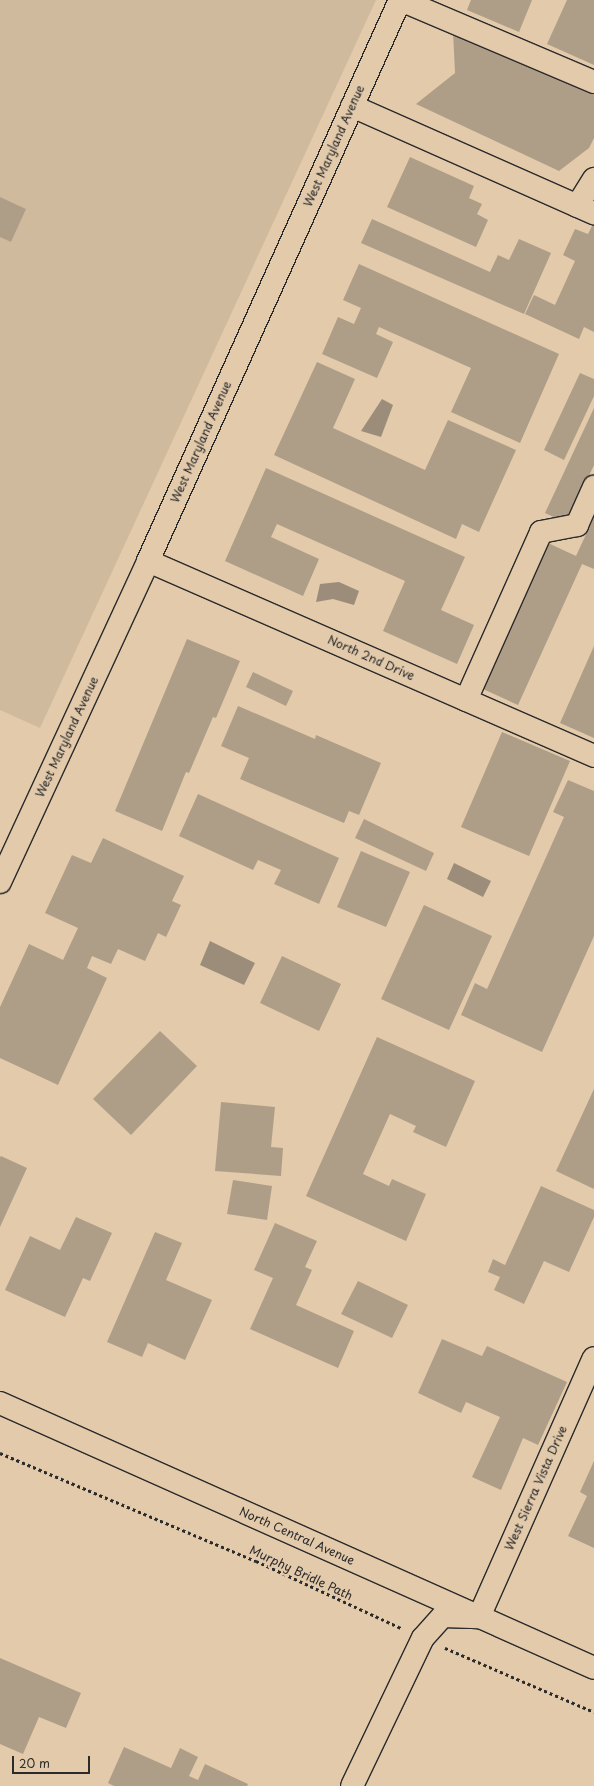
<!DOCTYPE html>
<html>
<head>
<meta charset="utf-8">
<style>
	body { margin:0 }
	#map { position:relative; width:594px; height:1786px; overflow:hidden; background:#e2caab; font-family:"Playpen Sans",sans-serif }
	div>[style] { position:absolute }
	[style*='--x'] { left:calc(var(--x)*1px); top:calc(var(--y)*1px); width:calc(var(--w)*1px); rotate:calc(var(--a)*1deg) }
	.built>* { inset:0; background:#d0ba9e }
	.water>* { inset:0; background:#9c8d7b }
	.building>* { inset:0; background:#af9e87 }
	.path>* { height:2.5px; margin-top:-1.25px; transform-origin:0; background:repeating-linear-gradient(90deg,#2b2b2b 0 3px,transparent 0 6px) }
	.roads { filter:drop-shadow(1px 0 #2b2b2b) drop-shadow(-1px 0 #2b2b2b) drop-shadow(0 1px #2b2b2b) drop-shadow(0 -1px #2b2b2b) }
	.minor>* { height:22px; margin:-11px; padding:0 11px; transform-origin:11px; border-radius:11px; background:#e2caab }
	.major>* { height:22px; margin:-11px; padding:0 11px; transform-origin:11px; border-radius:11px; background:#e2caab }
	span { translate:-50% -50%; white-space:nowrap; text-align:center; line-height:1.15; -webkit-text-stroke:4px #e2caab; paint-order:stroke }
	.street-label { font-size:12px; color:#2b2b2b }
	.scale { position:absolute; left:12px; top:1756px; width:78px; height:18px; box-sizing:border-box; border:2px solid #2b2b2b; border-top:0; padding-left:5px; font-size:12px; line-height:14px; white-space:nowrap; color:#2b2b2b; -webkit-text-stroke:3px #e2caab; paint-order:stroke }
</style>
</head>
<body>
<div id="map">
	<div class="built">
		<i style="clip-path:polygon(0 0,376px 0,40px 728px,0 710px)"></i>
	</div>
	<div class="water">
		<i style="clip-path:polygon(382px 399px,393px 405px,381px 437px,361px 431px)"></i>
		<i style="clip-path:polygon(339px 582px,359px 591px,354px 605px,333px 599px,316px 602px,320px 584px)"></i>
		<i style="clip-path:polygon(454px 863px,491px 881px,483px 897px,447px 879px)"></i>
		<i style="clip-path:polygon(210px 941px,255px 963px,244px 985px,200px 965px)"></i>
	</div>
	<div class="building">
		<i style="clip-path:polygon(471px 0,532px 0,519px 32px,467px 10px)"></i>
		<i style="clip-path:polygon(567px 0,594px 0,594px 65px,547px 44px)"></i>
		<i style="clip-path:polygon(453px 31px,594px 93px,594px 138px,589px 148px,559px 171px,416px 104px,455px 73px)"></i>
		<i style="clip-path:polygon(410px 157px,474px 186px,469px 198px,482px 204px,477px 214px,488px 220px,476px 247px,387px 207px)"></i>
		<i style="clip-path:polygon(0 197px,26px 209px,11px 242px,0 237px)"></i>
		<i style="clip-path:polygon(372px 219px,490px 272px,498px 255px,509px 260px,519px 239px,551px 253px,524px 314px,361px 243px)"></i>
		<i style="clip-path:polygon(594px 222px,594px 332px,584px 327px,579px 339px,525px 314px,534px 295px,555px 305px,575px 261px,563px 255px,575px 229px,588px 234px)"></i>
		<i style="clip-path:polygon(359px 264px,559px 354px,520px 443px,451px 412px,471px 368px,379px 327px,376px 334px,393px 342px,377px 378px,322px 354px,338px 317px,354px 324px,361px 308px,343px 300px)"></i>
		<i style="clip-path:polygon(317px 362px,355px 379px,333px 428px,425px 470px,448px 420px,516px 450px,479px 532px,462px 524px,456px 539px,274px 455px)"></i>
		<i style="clip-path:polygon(580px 373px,594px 379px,594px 396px,564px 460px,544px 450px)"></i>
		<i style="clip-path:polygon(594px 408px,594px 465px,567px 523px,545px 513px)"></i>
		<i style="clip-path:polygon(266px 468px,465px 557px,441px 610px,474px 625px,457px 664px,383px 631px,405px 581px,277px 524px,271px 537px,319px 559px,303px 596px,225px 561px)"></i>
		<i style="clip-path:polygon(594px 517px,594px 569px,582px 564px,518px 705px,483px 689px,548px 543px,576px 556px)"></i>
		<i style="clip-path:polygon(187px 639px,240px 661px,216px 718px,213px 717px,189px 773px,186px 772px,162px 831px,115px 811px)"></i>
		<i style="clip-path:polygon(594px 646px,594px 738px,560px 723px)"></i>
		<i style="clip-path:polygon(253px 672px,293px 691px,286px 706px,246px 687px)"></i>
		<i style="clip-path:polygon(238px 706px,315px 739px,316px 735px,381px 763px,359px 815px,349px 811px,344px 823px,240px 779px,249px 758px,221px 746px)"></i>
		<i style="clip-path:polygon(502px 732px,570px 761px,529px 856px,461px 827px)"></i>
		<i style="clip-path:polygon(568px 780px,594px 791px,594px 936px,542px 1052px,461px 1015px,475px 983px,487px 989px,564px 817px,553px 812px)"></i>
		<i style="clip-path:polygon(198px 794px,339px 858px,319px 904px,274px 884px,281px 870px,258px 860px,253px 870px,179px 836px)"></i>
		<i style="clip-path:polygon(364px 819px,434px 853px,426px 871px,355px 838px)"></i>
		<i style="clip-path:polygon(103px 838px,184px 876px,172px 901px,181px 905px,166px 937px,158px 933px,145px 961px,118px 949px,111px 964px,92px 956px,87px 968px,107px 978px,58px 1085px,0 1058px,0 1007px,29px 944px,63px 960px,78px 928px,45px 913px,72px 855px,91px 863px)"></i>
		<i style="clip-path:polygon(361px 851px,410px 872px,386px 927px,337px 907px)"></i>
		<i style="clip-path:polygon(424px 905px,492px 936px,449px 1030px,381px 999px)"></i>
		<i style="clip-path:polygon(282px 956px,341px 984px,319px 1031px,260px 1003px)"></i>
		<i style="clip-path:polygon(160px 1031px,197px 1066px,131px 1135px,93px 1099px)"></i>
		<i style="clip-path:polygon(377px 1037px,475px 1081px,446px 1147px,413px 1132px,416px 1126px,390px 1114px,363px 1174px,389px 1186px,392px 1179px,426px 1194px,406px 1241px,306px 1196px)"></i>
		<i style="clip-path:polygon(594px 1089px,594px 1189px,556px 1171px)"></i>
		<i style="clip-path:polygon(221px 1102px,275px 1107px,271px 1147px,283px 1148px,281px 1176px,215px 1171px)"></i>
		<i style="clip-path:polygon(1px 1156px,27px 1168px,0 1227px,0 1157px)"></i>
		<i style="clip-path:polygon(233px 1180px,272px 1186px,267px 1220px,227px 1214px)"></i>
		<i style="clip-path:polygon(541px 1186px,594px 1210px,594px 1217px,569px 1272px,544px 1261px,524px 1304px,494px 1290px,500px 1277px,488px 1272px,493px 1259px,505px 1265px)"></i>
		<i style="clip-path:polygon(76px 1217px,112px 1233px,90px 1281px,83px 1278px,65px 1317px,5px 1290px,30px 1236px,60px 1250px)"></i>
		<i style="clip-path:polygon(275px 1223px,317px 1241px,305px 1267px,312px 1270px,296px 1305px,354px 1331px,338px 1368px,250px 1329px,273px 1278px,254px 1270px)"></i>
		<i style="clip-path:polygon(155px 1232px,182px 1243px,166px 1280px,212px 1300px,185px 1360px,148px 1343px,142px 1357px,107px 1342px)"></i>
		<i style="clip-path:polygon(358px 1281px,408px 1305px,392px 1338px,341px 1314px)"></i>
		<i style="clip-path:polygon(442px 1339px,482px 1356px,487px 1346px,567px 1382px,538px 1445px,523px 1438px,501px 1490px,472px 1477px,500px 1417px,466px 1402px,461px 1413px,418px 1393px)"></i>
		<i style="clip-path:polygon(594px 1461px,594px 1548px,568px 1536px,587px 1496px,580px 1492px)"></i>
		<i style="clip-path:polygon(0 1658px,81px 1693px,66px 1728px,39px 1717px,23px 1754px,0 1744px)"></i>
		<i style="clip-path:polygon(124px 1747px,171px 1768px,180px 1748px,198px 1757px,189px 1776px,198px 1780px,205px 1764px,248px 1784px,247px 1786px,114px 1786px,108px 1783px)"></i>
	</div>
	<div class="path">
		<i style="--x:0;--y:1453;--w:278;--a:22.9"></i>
		<i style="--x:256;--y:1561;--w:160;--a:24.8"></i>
		<i style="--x:445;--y:1648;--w:162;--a:23.2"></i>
	</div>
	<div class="roads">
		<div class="minor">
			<i style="--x:401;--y:0;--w:210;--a:23"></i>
			<i style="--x:352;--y:106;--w:265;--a:23.9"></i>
			<i style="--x:577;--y:206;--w:32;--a:-58"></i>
			<i style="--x:148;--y:561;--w:487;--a:23.6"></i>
			<i style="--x:466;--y:700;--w:184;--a:-65.9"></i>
			<i style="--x:541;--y:532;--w:37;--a:-11"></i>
			<i style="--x:577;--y:525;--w:42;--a:-65.9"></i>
			<i style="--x:0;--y:882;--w:353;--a:-65.2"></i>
			<i style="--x:148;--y:561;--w:615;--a:-65.81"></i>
			<i style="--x:352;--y:1786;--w:164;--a:-64.4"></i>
			<i style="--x:423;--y:1638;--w:30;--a:-48"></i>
			<i style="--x:443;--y:1616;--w:36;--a:2"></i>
			<i style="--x:479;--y:1617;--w:283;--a:-66.1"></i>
		</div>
		<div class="major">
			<i style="--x:0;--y:1403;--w:650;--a:24.04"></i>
		</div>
	</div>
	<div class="street-label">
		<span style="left:334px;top:146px;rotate:-66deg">West Maryland Avenue</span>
		<span style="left:201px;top:442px;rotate:-66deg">West Maryland Avenue</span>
		<span style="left:371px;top:658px;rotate:24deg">North 2nd Drive</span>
		<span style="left:67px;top:737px;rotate:-65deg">West Maryland Avenue</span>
		<span style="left:536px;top:1488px;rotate:-66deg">West Sierra Vista Drive</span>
		<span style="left:297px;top:1536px;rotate:24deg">North Central Avenue</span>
		<span style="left:301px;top:1573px;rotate:25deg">Murphy Bridle Path</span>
	</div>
	<div class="scale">20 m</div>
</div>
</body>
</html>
